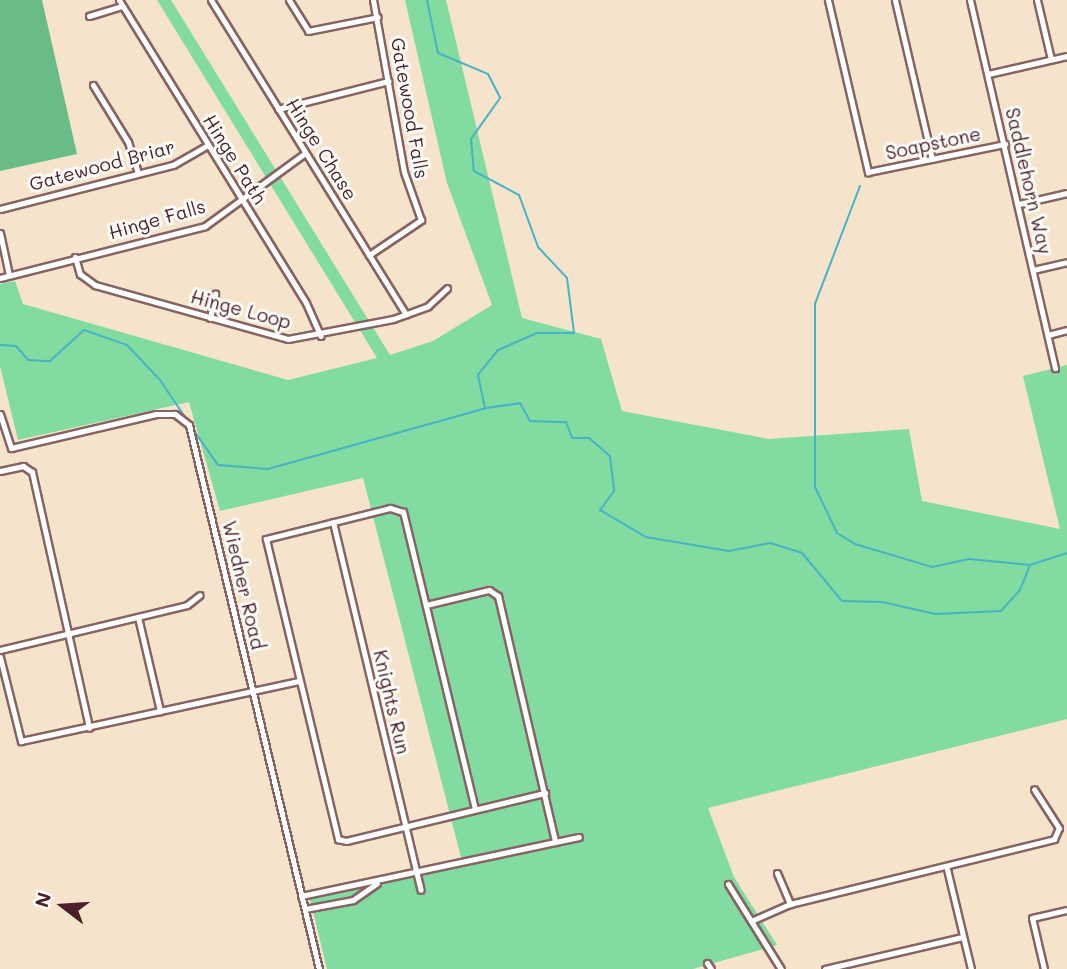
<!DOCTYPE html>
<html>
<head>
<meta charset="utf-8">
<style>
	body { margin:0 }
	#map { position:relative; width:1067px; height:969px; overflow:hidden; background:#f5e4cb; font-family:Mali,sans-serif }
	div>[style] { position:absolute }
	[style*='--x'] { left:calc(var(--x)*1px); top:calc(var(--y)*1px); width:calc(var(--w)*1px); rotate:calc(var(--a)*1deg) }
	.green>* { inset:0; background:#82dba1 }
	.forest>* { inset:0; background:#69bb87 }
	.stream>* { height:2px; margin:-1px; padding:0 1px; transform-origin:1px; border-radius:1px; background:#47b3c4 }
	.roads { filter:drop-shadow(2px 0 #866463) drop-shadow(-2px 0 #866463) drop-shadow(0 2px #866463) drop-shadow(0 -2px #866463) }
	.minor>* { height:5px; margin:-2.5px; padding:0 2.5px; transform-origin:2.5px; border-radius:2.5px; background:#fff }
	span { translate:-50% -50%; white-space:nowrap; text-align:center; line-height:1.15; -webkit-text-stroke:6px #fdfcf7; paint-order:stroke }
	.street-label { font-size:19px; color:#4a1f2b }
	.north { position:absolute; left:28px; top:871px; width:70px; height:70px; -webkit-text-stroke:5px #fdfcf7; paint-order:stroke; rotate:287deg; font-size:19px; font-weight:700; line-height:28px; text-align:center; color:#4a1f2b }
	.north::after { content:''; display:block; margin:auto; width:24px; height:32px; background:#4a1f2b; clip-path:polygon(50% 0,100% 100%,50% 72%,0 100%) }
</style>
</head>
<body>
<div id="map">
	<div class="green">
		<i style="clip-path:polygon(157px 0,171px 0,390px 355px,433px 341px,492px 305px,447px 183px,405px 0,446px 0,522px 318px,601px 339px,622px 411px,769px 439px,909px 429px,922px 501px,1060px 529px,1023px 376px,1067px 365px,1067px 719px,708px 808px,734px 877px,777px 945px,693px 969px,327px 969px,308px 891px,462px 861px,363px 478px,220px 511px,189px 402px,18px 440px,0 366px,0 284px,15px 281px,23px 304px,288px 380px,377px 358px)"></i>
	</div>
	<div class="forest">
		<i style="clip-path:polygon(0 0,42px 0,77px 154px,0 171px)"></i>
	</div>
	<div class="stream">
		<i style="--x:427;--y:0;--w:54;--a:78.3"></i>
		<i style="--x:438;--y:53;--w:54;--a:22.8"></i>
		<i style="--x:488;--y:74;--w:27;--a:63"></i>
		<i style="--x:500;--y:98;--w:50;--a:125.3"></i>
		<i style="--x:471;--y:139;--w:32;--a:85"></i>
		<i style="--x:474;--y:171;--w:51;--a:28.1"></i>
		<i style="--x:519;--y:195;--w:55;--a:69.9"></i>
		<i style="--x:538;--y:247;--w:42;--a:46.9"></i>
		<i style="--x:567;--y:278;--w:55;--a:82.7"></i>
		<i style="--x:574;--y:333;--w:37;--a:180"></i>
		<i style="--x:537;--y:333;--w:43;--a:156.4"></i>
		<i style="--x:498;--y:350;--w:32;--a:129"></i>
		<i style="--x:478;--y:375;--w:33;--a:78"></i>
		<i style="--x:860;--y:186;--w:126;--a:110.9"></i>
		<i style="--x:815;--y:304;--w:183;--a:90"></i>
		<i style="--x:815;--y:487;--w:51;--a:64.4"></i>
		<i style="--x:837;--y:533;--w:21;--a:31"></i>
		<i style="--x:855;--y:544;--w:80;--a:16.6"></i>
		<i style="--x:932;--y:567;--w:38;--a:-12"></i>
		<i style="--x:969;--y:559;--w:61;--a:5.6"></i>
		<i style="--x:0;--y:345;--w:16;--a:4"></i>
		<i style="--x:16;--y:346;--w:18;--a:49"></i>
		<i style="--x:28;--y:360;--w:22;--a:3"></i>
		<i style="--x:50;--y:361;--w:46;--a:-42.4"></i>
		<i style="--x:84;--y:330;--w:46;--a:19.2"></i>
		<i style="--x:127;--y:345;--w:48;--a:46.7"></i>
		<i style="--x:160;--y:380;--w:48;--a:56"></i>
		<i style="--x:192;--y:428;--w:45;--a:54.9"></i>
		<i style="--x:218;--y:465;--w:50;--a:4.6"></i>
		<i style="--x:268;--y:469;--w:226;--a:-15.6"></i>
		<i style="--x:486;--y:408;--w:34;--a:-8"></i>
		<i style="--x:520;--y:403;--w:21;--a:61"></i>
		<i style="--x:530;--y:421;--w:36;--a:2"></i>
		<i style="--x:566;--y:422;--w:17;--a:69"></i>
		<i style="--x:572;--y:438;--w:17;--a:0"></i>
		<i style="--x:589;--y:438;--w:28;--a:41"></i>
		<i style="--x:610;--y:456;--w:35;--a:83"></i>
		<i style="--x:614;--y:491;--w:24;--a:126"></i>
		<i style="--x:600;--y:510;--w:53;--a:30.4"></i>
		<i style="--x:646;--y:537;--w:84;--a:9.6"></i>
		<i style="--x:729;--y:551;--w:42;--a:-11"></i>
		<i style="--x:770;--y:543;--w:34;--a:17"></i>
		<i style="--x:802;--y:553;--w:62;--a:50.2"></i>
		<i style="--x:842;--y:601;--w:40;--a:1.4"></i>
		<i style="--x:882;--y:602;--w:55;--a:12.5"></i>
		<i style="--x:936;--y:614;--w:65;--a:-2.6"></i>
		<i style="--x:1001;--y:611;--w:28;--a:-48"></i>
		<i style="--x:1020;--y:590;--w:27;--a:-68"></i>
		<i style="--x:1030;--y:565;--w:39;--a:-18"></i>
	</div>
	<div class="roads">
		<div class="minor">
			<i style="--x:119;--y:0;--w:356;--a:58.3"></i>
			<i style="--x:306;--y:303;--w:36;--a:66"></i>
			<i style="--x:211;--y:0;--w:370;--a:58.2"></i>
			<i style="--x:289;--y:0;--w:36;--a:58"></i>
			<i style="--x:308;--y:31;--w:71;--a:-11.3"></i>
			<i style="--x:828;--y:0;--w:177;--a:76.9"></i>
			<i style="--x:868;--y:172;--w:140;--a:-11.6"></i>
			<i style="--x:895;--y:0;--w:163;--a:76.9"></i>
			<i style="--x:970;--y:0;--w:378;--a:77"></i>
			<i style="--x:1037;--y:0;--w:61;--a:76.7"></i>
			<i style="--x:89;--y:16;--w:34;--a:-17"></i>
			<i style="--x:988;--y:74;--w:81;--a:-12.8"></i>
			<i style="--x:93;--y:85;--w:67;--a:58.4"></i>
			<i style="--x:128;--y:142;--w:33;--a:72"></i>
			<i style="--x:278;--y:109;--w:114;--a:-14.2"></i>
			<i style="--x:1019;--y:204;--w:49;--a:-12.9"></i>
			<i style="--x:0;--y:209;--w:179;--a:-14.3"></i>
			<i style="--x:173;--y:165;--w:40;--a:-29.7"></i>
			<i style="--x:0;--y:233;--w:43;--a:77.9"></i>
			<i style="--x:369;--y:255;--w:63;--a:-33.9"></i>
			<i style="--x:421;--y:220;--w:51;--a:-109.5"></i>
			<i style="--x:404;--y:172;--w:175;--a:-100.2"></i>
			<i style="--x:75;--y:257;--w:18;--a:74"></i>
			<i style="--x:80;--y:274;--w:19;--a:36"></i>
			<i style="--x:95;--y:285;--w:200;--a:15.6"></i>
			<i style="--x:288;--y:339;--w:107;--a:-10.8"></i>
			<i style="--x:393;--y:319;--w:37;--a:-20"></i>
			<i style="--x:428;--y:306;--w:26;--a:-43"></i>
			<i style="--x:1033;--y:270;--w:35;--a:-13"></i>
			<i style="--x:0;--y:278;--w:211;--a:-14.2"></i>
			<i style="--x:205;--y:226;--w:124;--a:-36.1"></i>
			<i style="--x:210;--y:318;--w:25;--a:-78"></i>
			<i style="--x:1048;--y:335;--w:20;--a:-15"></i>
			<i style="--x:0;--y:414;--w:36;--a:72"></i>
			<i style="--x:11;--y:448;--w:149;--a:-13.2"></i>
			<i style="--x:156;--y:414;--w:19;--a:0"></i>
			<i style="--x:175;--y:414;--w:18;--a:38"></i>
			<i style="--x:189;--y:425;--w:559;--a:76.56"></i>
			<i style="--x:0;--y:471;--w:24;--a:-12"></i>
			<i style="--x:23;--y:466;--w:11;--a:34"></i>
			<i style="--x:32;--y:472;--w:262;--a:77.4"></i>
			<i style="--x:333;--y:522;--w:378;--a:76.6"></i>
			<i style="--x:426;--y:605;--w:65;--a:-13.4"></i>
			<i style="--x:489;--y:590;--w:11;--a:34"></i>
			<i style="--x:498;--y:596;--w:252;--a:76.9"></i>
			<i style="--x:138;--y:617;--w:97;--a:76.8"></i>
			<i style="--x:0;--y:650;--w:192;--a:-13.5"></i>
			<i style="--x:187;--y:605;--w:16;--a:-38"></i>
			<i style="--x:0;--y:657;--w:87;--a:76"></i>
			<i style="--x:21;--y:741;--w:283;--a:-12.2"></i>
			<i style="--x:475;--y:809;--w:306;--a:-103.6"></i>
			<i style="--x:403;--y:512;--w:14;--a:-163"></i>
			<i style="--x:390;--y:508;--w:128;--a:166"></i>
			<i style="--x:266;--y:539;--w:309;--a:76.5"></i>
			<i style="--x:338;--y:839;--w:8;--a:14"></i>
			<i style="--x:346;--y:841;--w:205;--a:-13.6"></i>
			<i style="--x:947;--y:869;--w:103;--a:76.5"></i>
			<i style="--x:777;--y:873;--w:34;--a:67"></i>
			<i style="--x:728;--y:884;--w:100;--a:58.1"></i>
			<i style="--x:301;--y:896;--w:284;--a:-12"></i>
			<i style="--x:305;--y:909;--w:49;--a:-10.6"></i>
			<i style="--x:353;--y:900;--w:29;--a:-35"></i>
			<i style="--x:751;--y:921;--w:43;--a:-23.6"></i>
			<i style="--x:790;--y:904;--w:272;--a:-13.8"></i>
			<i style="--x:1054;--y:839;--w:12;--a:-66"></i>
			<i style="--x:1059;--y:828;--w:46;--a:-122.7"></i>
			<i style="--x:707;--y:963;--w:7;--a:56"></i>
			<i style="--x:825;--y:969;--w:141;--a:-13.1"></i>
			<i style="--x:1044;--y:969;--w:52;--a:-103.2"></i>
			<i style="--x:1032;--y:918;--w:36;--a:-13"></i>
		</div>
	</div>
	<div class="street-label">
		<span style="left:410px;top:108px;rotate:80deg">Gatewood Falls</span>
		<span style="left:933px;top:143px;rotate:-12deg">Soapstone</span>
		<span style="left:322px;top:149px;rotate:58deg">Hinge Chase</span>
		<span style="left:235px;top:159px;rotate:58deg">Hinge Path</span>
		<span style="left:102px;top:165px;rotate:-15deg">Gatewood Briar</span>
		<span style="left:1029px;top:181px;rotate:77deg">Saddlehorn Way</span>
		<span style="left:157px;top:219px;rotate:-16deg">Hinge Falls</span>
		<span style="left:241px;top:309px;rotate:15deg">Hinge Loop</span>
		<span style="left:244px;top:585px;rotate:77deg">Wiedner Road</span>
		<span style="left:392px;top:702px;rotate:77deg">Knights Run</span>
	</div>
	<div class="north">N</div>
</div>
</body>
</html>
